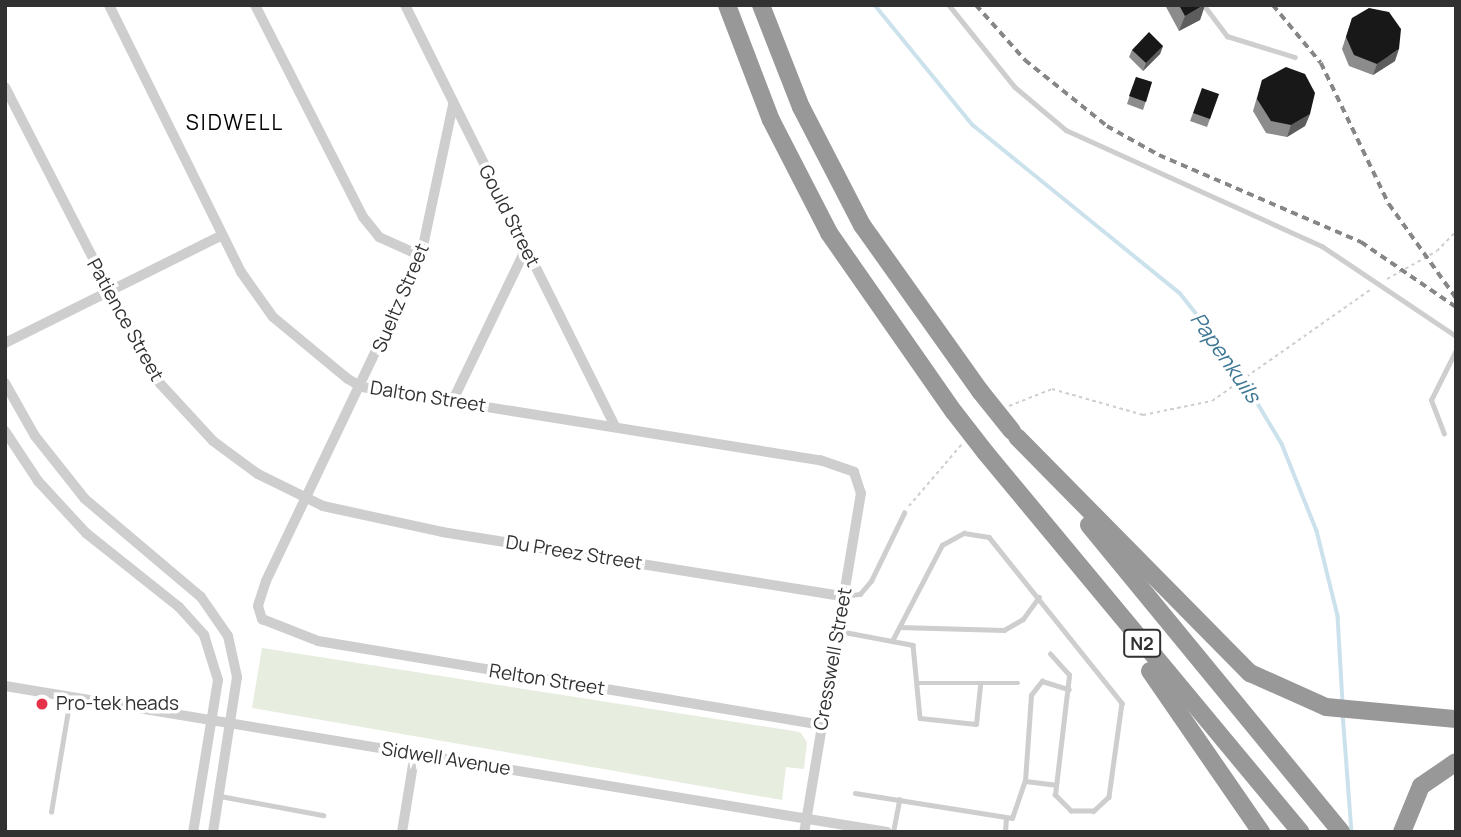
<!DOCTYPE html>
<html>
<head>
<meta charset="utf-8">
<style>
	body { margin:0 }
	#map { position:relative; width:1461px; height:837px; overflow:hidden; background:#fff; font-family:Manrope,sans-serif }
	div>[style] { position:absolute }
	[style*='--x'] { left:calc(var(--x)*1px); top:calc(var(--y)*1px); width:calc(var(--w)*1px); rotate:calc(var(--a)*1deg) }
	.green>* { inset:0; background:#e7eddf }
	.stream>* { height:3.5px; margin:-1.75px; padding:0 1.75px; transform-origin:1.75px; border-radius:1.75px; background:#cbe2ed }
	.path>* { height:2px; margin-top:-1px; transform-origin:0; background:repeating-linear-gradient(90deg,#cecece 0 3.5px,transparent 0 7px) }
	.service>* { height:4.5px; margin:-2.25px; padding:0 2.25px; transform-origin:2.25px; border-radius:2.25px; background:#cecece }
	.minor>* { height:10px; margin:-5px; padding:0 5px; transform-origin:5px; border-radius:5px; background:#cecece }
	.motorway>* { height:18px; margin:-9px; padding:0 9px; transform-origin:9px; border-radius:9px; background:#989898 }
	.rail>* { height:3.5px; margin-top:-1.75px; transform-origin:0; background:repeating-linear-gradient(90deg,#868686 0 7px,transparent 0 12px) }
	.motorway-bridge>* { height:18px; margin:-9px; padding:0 9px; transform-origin:9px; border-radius:9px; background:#989898 }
	.wall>* { inset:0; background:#8c8c8c }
	.shaded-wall>* { inset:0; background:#5d5d5d }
	.building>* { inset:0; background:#181818 }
	.dots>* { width:19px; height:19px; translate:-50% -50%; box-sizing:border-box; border:4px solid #fff; border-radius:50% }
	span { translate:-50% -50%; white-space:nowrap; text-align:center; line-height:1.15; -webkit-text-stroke:7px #fff; paint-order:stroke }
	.shield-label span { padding:2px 5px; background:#fff; border:2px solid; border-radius:5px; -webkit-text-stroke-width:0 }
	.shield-label { font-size:18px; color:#313131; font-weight:700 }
	.street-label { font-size:19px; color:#313131 }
	.poi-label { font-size:19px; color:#313131 }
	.left { translate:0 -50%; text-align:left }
	.neighbourhood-label { font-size:21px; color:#000; letter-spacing:2px }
	.water-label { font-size:21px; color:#3d7794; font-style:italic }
	.frame { position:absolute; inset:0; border:7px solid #313131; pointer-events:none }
</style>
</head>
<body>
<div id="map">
	<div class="green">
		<i style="clip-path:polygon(262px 648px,800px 732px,807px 742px,804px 769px,786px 767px,782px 800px,252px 708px)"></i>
	</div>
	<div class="stream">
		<i style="--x:875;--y:5;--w:155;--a:50.8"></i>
		<i style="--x:973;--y:125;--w:267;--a:39.1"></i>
		<i style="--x:1180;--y:293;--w:79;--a:51.7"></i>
		<i style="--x:1229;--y:355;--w:104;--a:59.2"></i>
		<i style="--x:1282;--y:444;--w:94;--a:68.1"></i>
		<i style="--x:1317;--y:531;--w:88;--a:76.1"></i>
		<i style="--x:1338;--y:616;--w:86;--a:86.7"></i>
		<i style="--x:1343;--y:713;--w:119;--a:85.7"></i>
	</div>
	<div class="path">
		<i style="--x:1387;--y:279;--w:57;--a:-29.2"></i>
		<i style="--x:1437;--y:251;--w:28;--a:-46"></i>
		<i style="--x:1009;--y:406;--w:46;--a:-21.6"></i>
		<i style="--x:1052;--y:389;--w:95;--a:15.9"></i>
		<i style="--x:1143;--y:415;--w:70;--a:-11.5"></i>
		<i style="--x:1212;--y:401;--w:193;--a:-35.1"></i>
		<i style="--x:909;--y:506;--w:82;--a:-49.5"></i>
	</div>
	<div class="service">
		<i style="--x:949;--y:5;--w:105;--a:51.2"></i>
		<i style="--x:1015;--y:87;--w:67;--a:40.1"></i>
		<i style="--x:1066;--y:130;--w:281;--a:24.4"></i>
		<i style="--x:1322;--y:246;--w:161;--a:33.9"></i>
		<i style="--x:1204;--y:5;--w:39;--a:53"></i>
		<i style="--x:1227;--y:36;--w:71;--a:17.2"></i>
		<i style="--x:1444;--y:434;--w:36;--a:-111"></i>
		<i style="--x:1431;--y:400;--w:56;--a:-63.4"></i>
		<i style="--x:843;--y:596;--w:17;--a:-7"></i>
		<i style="--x:860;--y:594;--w:17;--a:-50"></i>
		<i style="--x:871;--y:581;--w:76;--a:-64.1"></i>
		<i style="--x:899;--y:627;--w:105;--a:1.6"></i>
		<i style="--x:1004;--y:630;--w:22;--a:-30"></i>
		<i style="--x:1023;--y:619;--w:27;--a:-54"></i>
		<i style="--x:839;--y:631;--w:75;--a:10.7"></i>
		<i style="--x:913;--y:645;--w:73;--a:84.5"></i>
		<i style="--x:920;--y:718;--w:56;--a:6.1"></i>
		<i style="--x:976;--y:724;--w:39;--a:-84"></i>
		<i style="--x:892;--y:641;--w:108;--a:-62.5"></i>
		<i style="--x:942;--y:545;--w:25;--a:-29"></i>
		<i style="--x:964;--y:533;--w:25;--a:9"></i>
		<i style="--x:989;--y:537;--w:213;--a:51.3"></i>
		<i style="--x:1122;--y:703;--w:95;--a:97.9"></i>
		<i style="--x:1109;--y:797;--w:21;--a:137"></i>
		<i style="--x:1094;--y:811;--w:23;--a:180"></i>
		<i style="--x:1071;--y:811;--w:23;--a:-135"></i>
		<i style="--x:1055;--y:795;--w:121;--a:-83.3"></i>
		<i style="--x:1069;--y:675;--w:28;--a:-132"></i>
		<i style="--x:917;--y:683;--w:101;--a:0"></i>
		<i style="--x:1025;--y:781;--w:31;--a:7"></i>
		<i style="--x:855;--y:793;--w:159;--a:9"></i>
		<i style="--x:1012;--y:818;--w:39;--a:-71"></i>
		<i style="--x:1025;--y:781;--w:86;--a:-86"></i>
		<i style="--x:1031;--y:695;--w:18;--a:-52"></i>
		<i style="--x:1042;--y:681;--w:28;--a:17"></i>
		<i style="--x:220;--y:796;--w:105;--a:10.5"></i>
		<i style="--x:51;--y:812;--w:116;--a:-80.5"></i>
		<i style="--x:893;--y:832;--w:33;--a:-79"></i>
		<i style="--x:1005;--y:832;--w:13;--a:-86"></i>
	</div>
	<div class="minor">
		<i style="--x:109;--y:5;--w:298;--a:63.7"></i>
		<i style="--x:241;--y:272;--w:55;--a:54.6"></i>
		<i style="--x:273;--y:317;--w:97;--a:39.6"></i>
		<i style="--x:348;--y:379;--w:16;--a:30"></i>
		<i style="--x:362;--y:387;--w:464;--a:9.1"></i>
		<i style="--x:820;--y:460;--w:36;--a:19"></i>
		<i style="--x:854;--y:472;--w:22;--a:72"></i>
		<i style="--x:861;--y:493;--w:344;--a:99.5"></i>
		<i style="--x:255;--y:5;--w:238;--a:63"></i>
		<i style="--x:363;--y:217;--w:26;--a:51"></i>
		<i style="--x:379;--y:237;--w:46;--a:24.3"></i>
		<i style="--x:405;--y:5;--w:470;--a:63.5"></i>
		<i style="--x:5;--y:87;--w:326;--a:62.8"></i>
		<i style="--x:154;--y:377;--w:87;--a:47.3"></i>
		<i style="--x:213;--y:441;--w:56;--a:36.3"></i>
		<i style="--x:258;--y:474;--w:72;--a:26.2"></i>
		<i style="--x:323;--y:506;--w:122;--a:12.3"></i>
		<i style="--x:442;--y:532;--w:406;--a:9.1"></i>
		<i style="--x:453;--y:105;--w:154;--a:102"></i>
		<i style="--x:421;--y:256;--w:360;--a:115.5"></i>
		<i style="--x:266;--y:581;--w:26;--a:108"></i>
		<i style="--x:258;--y:606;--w:14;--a:73"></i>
		<i style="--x:262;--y:619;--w:60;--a:21.4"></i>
		<i style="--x:318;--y:641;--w:511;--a:9.46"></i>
		<i style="--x:5;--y:343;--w:241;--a:-26.4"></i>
		<i style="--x:5;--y:383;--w:61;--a:60.5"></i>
		<i style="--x:35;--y:436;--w:80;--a:51.6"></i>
		<i style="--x:85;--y:499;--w:152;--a:40.2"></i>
		<i style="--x:201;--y:597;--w:47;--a:55.3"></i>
		<i style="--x:228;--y:636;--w:42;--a:77.6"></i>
		<i style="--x:237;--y:677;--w:157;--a:98.8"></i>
		<i style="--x:453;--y:400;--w:169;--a:-64.3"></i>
		<i style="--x:5;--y:431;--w:60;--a:56.6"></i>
		<i style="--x:38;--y:481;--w:71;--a:47.3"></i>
		<i style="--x:86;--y:533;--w:119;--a:38.5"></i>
		<i style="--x:179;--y:607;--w:38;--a:48"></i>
		<i style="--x:204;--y:635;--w:47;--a:72.7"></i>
		<i style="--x:218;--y:680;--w:154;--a:99.3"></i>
		<i style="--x:5;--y:686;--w:894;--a:9.4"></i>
		<i style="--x:402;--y:832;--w:80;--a:-80.7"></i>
	</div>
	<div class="motorway">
		<i style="--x:727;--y:5;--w:123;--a:69.1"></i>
		<i style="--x:771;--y:120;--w:127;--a:62.8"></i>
		<i style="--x:829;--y:233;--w:218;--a:55.1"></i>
		<i style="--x:761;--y:5;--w:110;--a:68.6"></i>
		<i style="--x:801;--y:107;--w:133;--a:62.7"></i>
		<i style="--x:862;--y:225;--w:204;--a:54.6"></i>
		<i style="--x:1017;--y:437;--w:332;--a:45.4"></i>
		<i style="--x:1250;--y:673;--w:83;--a:24.1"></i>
		<i style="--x:1326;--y:707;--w:131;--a:5.3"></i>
		<i style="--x:985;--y:452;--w:494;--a:50.3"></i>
		<i style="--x:1089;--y:525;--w:397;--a:50.6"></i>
		<i style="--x:1150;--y:671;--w:196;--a:55.4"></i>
		<i style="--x:1402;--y:832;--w:50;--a:-67.6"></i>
		<i style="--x:1421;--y:786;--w:42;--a:-34.4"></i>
	</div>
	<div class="rail">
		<i style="--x:976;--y:5;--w:74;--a:48.3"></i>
		<i style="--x:1025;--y:60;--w:105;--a:38.8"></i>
		<i style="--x:1107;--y:126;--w:60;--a:29.1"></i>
		<i style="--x:1159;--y:155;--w:220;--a:23.3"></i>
		<i style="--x:1361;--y:242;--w:115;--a:34.4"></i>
		<i style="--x:1273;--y:5;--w:75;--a:50.4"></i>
		<i style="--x:1321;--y:63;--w:157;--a:64.3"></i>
		<i style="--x:1389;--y:204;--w:115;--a:54.5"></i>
	</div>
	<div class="motorway-bridge">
		<i style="--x:980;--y:391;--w:51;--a:51.3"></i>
		<i style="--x:954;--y:412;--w:51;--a:52.2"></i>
	</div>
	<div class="wall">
		<i style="clip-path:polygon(1165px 5px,1205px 5px,1200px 20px,1179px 31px)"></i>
		<i style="clip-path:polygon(1352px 18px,1395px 61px,1373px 75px,1349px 66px,1342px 49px)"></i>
		<i style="clip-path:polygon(1163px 46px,1160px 54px,1143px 71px,1129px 57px,1132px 50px)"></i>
		<i style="clip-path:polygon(1136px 77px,1152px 82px,1143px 110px,1127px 104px)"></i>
		<i style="clip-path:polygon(1262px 80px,1310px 114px,1305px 126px,1287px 137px,1266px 133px,1253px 111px)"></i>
		<i style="clip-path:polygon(1219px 94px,1207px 127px,1190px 121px,1193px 113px)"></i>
	</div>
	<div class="shaded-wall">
		<i style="clip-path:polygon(1205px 5px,1200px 20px,1179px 31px,1185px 16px)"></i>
		<i style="clip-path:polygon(1163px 46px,1160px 54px,1143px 71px,1146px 63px)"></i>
		<i style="clip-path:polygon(1399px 49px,1395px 61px,1373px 75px,1377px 64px)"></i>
		<i style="clip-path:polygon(1310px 114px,1305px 126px,1287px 137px,1291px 125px)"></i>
	</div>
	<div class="building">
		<i style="clip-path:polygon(1179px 5px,1204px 5px,1185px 16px)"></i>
		<i style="clip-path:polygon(1369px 8px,1389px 12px,1401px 29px,1399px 49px,1377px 64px,1354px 55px,1346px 37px,1352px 18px)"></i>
		<i style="clip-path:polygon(1149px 32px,1163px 46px,1146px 63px,1132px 50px)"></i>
		<i style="clip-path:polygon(1286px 67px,1305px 74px,1315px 93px,1310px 114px,1291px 125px,1271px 121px,1257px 99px,1262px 80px)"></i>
		<i style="clip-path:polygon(1136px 77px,1152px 82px,1146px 102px,1129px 96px)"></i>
		<i style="clip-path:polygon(1202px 88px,1219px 94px,1210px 119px,1193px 113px)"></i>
	</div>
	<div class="dots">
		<i style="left:42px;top:704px;background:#e73349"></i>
	</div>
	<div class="shield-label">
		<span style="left:1142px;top:643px">N2</span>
	</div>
	<div class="street-label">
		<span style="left:509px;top:216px;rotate:63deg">Gould Street</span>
		<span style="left:401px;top:298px;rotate:-67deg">Sueltz Street</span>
		<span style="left:125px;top:320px;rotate:61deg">Patience Street</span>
		<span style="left:428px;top:397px;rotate:9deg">Dalton Street</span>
		<span style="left:574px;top:553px;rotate:9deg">Du Preez Street</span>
		<span style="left:833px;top:659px;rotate:-80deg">Cresswell Street</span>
		<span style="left:547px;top:680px;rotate:9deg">Relton Street</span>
		<span style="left:446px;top:759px;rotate:9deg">Sidwell Avenue</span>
	</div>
	<div class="poi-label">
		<span class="left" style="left:56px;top:704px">Pro-tek heads</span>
	</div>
	<div class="neighbourhood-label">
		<span style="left:235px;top:122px">SIDWELL</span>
	</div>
	<div class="water-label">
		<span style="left:1226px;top:357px;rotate:55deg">Papenkuils</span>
	</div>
	<div class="frame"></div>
</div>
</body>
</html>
